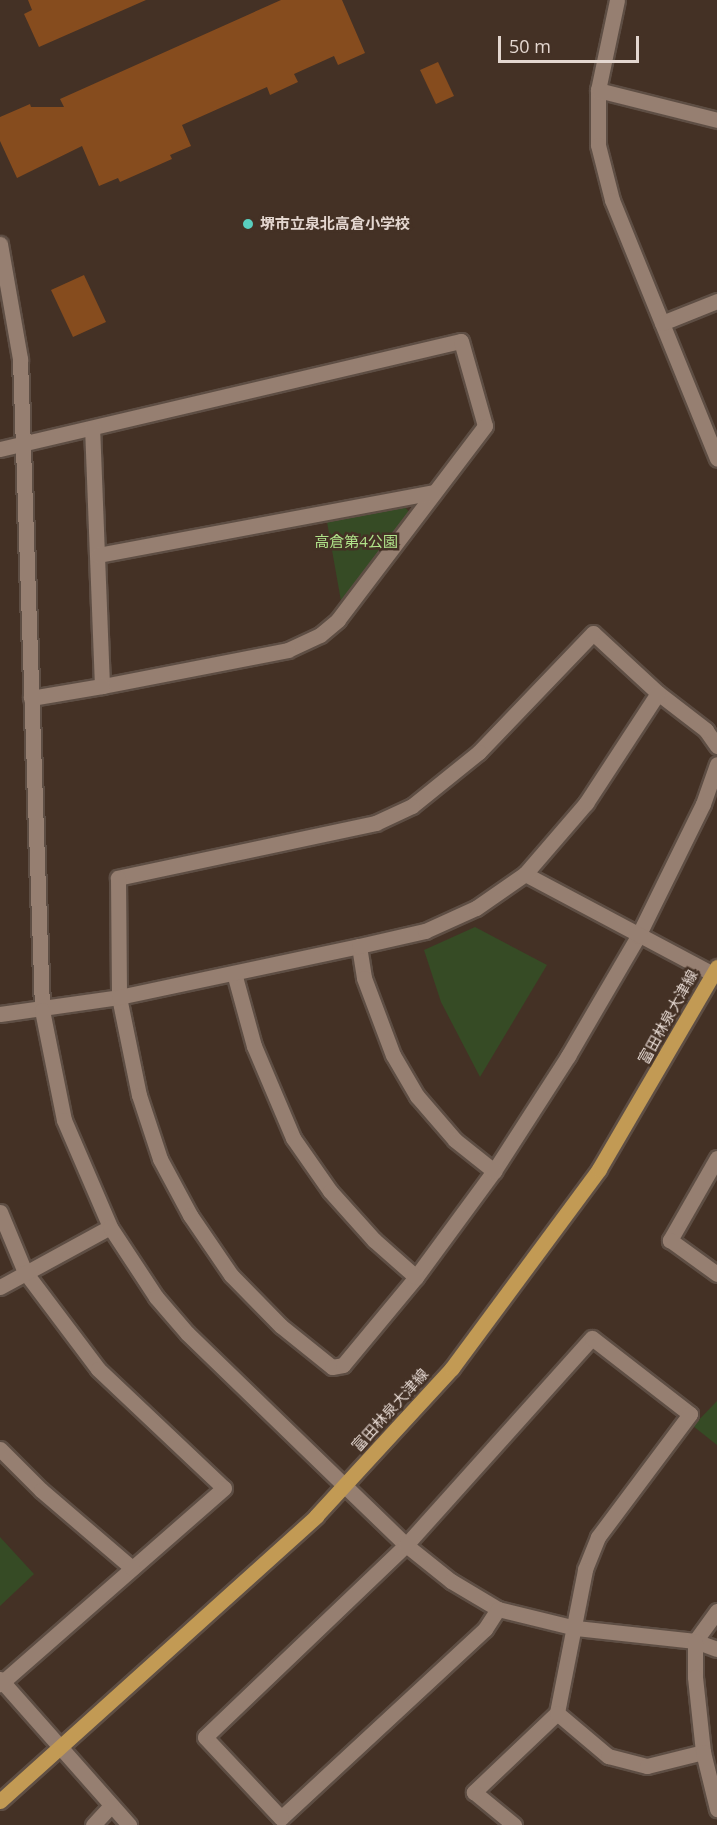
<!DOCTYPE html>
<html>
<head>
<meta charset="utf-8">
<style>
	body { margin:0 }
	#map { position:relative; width:717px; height:1825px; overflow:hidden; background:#443125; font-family:"Open Sans","Noto Sans JP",sans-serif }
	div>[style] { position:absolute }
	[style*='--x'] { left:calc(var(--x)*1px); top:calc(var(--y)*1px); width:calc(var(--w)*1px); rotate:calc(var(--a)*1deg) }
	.green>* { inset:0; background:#364b25 }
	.building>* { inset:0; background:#864c1e }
	.roads { filter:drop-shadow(2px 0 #5e4e44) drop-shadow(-2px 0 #5e4e44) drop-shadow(0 2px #5e4e44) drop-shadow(0 -2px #5e4e44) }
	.minor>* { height:15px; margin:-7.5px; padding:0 7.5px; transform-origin:7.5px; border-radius:7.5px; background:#967f71 }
	.tertiary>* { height:15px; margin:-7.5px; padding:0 7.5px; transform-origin:7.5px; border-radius:7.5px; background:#967f71 }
	.primary>* { height:15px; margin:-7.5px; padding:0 7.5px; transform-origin:7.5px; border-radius:7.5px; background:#c29a54 }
	.dots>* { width:16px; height:16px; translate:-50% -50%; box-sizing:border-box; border:3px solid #443125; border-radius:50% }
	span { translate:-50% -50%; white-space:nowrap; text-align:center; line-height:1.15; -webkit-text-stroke:5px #443125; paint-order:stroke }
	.poi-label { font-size:15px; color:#e4d7d0; font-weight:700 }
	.left { translate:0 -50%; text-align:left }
	.park-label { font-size:15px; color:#b0e38a }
	.street-label { font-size:15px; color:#e4d7d0 }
	.scale { position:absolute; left:498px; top:36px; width:141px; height:27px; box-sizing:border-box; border:3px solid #e4d7d0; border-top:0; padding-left:8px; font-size:18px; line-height:21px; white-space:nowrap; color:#e4d7d0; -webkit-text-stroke:4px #443125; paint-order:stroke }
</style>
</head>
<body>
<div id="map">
	<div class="green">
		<i style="clip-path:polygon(404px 506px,410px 513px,341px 601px,327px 522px)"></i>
		<i style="clip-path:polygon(475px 927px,547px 965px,480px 1077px,441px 1002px,424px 950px)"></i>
		<i style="clip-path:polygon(717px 1401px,717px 1445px,693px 1426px)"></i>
		<i style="clip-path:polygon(0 1537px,34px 1574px,0 1606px)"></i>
	</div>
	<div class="building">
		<i style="clip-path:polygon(28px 0,146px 0,39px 47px,24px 14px,32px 10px)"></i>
		<i style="clip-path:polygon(281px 0,342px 0,365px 53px,338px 65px,334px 56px,294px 74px,298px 82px,270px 95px,267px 87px,182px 125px,191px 146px,170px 155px,172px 159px,120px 182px,118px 178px,99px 186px,82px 146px,17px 178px,0 141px,0 117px,30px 104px,31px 107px,64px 107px,60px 99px)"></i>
		<i style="clip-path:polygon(438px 62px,454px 96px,436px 104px,420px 70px)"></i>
		<i style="clip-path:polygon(84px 275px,106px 322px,73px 337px,51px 290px)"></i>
	</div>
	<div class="roads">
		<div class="minor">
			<i style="--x:617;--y:0;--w:92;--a:101.9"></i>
			<i style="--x:598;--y:90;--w:55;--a:90"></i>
			<i style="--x:598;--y:145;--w:57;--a:75.7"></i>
			<i style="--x:612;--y:200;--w:279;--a:67.9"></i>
			<i style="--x:598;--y:90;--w:123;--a:14.1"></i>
			<i style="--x:662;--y:323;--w:59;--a:-21.8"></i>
			<i style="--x:0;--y:449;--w:473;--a:-13.2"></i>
			<i style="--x:461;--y:341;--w:88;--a:74.2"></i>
			<i style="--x:485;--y:426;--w:243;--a:127.2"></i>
			<i style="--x:338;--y:620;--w:23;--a:140"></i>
			<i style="--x:320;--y:635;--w:35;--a:155"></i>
			<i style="--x:288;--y:650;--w:189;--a:169"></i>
			<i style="--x:102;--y:686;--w:258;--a:-92.2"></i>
			<i style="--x:98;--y:555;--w:342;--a:-10.6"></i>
			<i style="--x:31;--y:698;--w:72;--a:-9.6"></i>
			<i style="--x:717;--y:746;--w:19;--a:-125"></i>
			<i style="--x:706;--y:730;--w:61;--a:-142.4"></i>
			<i style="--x:658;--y:693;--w:88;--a:-137.3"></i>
			<i style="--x:593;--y:633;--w:165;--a:133.8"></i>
			<i style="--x:479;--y:752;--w:86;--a:141.1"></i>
			<i style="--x:412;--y:806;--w:40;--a:155"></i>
			<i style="--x:376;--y:823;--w:264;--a:168"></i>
			<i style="--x:118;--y:878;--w:119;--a:89.5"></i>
			<i style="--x:119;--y:997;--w:100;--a:78.5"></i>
			<i style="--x:139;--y:1095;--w:67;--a:71.8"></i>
			<i style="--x:160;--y:1159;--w:64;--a:61.8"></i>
			<i style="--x:190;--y:1215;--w:73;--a:55.7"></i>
			<i style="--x:231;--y:1275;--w:71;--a:45.6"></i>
			<i style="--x:281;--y:1326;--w:65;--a:38.8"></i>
			<i style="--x:332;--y:1367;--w:11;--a:-10"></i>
			<i style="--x:343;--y:1365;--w:114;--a:-50.3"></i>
			<i style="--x:416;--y:1277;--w:132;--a:-53.7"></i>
			<i style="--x:494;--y:1171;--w:137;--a:-57.2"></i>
			<i style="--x:568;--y:1056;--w:139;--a:-59.7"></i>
			<i style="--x:638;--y:936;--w:147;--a:-63.8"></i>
			<i style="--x:703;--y:804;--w:42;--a:-70.7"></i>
			<i style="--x:525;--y:874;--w:213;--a:28"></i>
			<i style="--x:359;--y:946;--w:32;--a:81"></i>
			<i style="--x:364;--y:978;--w:82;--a:69.4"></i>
			<i style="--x:393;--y:1055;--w:48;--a:59.7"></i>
			<i style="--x:417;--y:1096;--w:58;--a:49.2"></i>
			<i style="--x:455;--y:1140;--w:50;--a:38.5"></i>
			<i style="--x:234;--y:973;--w:76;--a:74.7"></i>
			<i style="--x:254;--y:1046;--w:100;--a:67"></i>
			<i style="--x:293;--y:1138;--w:65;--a:55.1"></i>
			<i style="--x:330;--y:1191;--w:66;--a:48.1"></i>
			<i style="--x:374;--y:1240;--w:56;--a:41.4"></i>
			<i style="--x:0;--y:1014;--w:120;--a:-8.1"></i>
			<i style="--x:119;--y:997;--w:245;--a:-12"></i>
			<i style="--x:359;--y:946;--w:68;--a:-12.8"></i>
			<i style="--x:425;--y:931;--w:56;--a:-24.3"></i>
			<i style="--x:476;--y:908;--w:60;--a:-34.8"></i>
			<i style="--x:525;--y:874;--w:94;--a:-49.3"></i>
			<i style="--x:586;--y:803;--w:131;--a:-56.8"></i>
			<i style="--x:717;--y:1158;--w:95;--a:119.8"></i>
			<i style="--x:670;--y:1240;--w:58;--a:35.9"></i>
			<i style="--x:0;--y:1212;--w:65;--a:67.4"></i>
			<i style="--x:25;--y:1272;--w:121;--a:53"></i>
			<i style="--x:98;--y:1369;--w:173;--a:43.4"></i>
			<i style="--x:224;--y:1488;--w:298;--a:138.8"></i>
			<i style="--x:0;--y:1287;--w:125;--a:-28.6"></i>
			<i style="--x:0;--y:1449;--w:58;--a:45"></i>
			<i style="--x:41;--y:1490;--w:120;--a:40.6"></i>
			<i style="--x:345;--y:1486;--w:85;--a:44"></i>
			<i style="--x:406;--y:1545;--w:58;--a:38.7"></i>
			<i style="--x:451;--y:1581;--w:55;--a:30.8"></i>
			<i style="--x:498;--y:1609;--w:80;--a:13.7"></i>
			<i style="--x:576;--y:1628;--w:120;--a:6.2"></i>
			<i style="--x:695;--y:1641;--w:23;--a:20"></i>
			<i style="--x:498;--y:1609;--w:24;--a:123"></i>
			<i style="--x:485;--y:1629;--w:278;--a:137.2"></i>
			<i style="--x:281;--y:1818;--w:111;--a:-133.2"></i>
			<i style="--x:205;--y:1737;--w:278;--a:-43.7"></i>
			<i style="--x:406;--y:1545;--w:278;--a:-48.1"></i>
			<i style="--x:592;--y:1338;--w:124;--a:37.8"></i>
			<i style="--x:690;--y:1414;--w:154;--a:126.8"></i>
			<i style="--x:598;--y:1537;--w:35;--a:112"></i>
			<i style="--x:585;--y:1570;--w:146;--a:101.1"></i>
			<i style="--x:557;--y:1713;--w:115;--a:136.4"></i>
			<i style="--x:474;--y:1792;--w:52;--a:39.5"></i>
			<i style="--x:0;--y:1679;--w:195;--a:48.5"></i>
			<i style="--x:557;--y:1713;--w:67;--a:40.1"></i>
			<i style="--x:608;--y:1756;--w:40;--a:14.4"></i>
			<i style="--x:647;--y:1766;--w:58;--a:-14"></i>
			<i style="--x:93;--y:1825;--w:26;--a:-47"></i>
		</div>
		<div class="tertiary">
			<i style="--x:0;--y:244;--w:117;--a:80.1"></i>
			<i style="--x:20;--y:359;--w:651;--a:88.06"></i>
			<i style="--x:42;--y:1010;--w:112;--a:78.7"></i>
			<i style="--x:64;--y:1120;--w:116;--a:66.7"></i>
			<i style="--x:110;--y:1227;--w:84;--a:56.7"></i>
			<i style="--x:156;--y:1297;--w:48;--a:49.3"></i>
			<i style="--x:187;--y:1333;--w:220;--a:44.1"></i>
			<i style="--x:717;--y:1611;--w:37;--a:126"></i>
			<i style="--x:695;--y:1641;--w:36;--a:90"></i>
			<i style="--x:695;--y:1677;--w:75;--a:83.9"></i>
			<i style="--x:703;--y:1752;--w:59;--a:76.2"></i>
		</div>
		<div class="primary">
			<i style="--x:0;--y:1801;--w:426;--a:-42"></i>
			<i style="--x:316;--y:1516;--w:201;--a:-47.4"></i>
			<i style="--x:452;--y:1368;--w:247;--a:-53.5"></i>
			<i style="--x:599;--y:1169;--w:234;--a:-59.7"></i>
		</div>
	</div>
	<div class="dots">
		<i style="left:248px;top:224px;background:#59cebe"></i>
	</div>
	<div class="poi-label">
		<span class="left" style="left:260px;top:224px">堺市立泉北高倉小学校</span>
	</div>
	<div class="park-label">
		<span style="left:356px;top:542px">高倉第4公園</span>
	</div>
	<div class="street-label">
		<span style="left:668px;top:1017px;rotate:-61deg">富田林泉大津線</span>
		<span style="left:390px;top:1410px;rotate:-48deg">富田林泉大津線</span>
	</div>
	<div class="scale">50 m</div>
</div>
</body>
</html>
